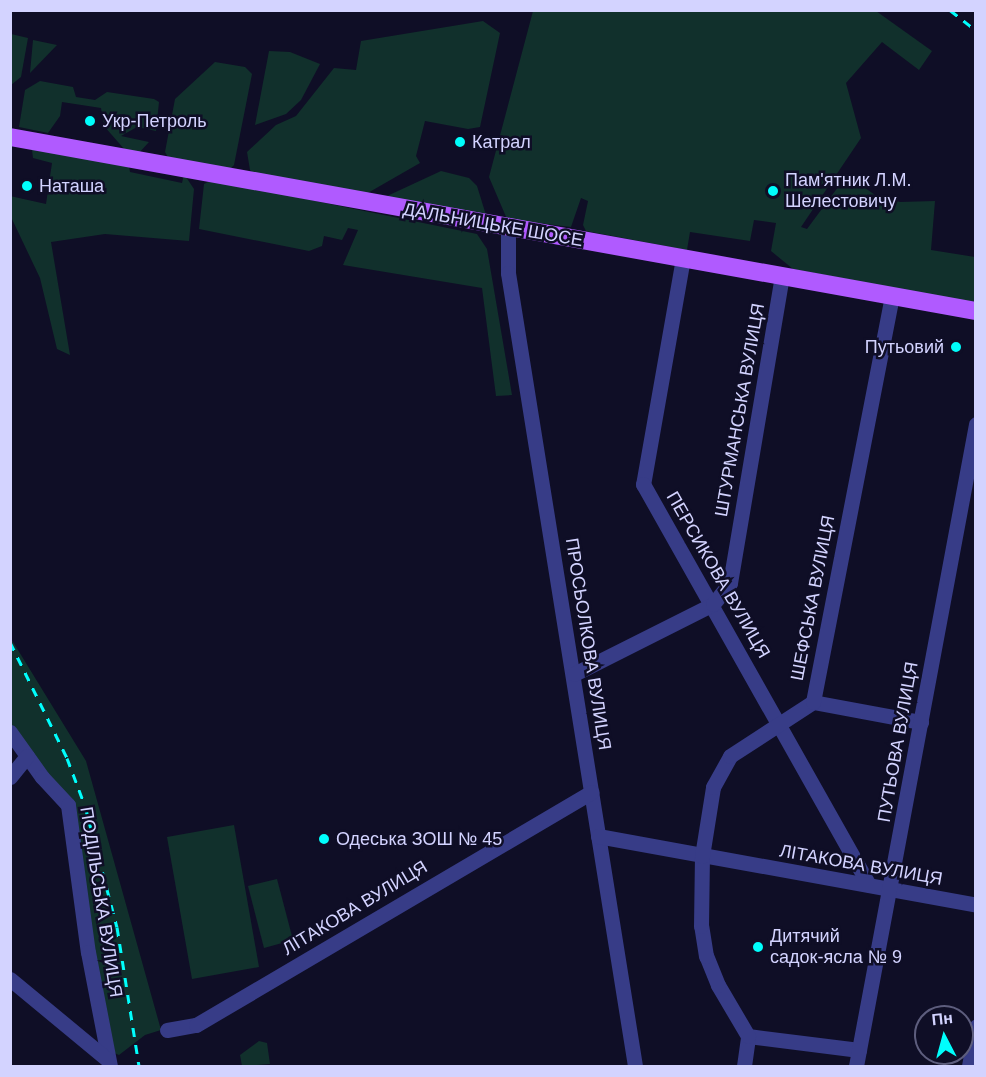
<!DOCTYPE html>
<html>
<head>
<meta charset="utf-8">
<style>
	body { margin:0 }
	#map { position:relative; width:986px; height:1077px; overflow:hidden; background:#0f0e26; font-family:Helvetica,sans-serif }
	div>[style] { position:absolute }
	[style*='--x'] { left:calc(var(--x)*1px); top:calc(var(--y)*1px); width:calc(var(--w)*1px); rotate:calc(var(--a)*1deg) }
	.green>* { inset:0; background:#11302c }
	.minor>* { height:15px; margin:-7.5px; padding:0 7.5px; transform-origin:7.5px; border-radius:7.5px; background:#373c87 }
	.major>* { height:18px; margin:-9px; padding:0 9px; transform-origin:9px; border-radius:9px; background:#b05aff }
	.rail>* { height:3px; margin-top:-1.5px; transform-origin:0; background:repeating-linear-gradient(90deg,#00fefc 0 9px,transparent 0 17px) }
	.dots>* { width:16px; height:16px; translate:-50% -50%; box-sizing:border-box; border:3px solid #0f0e26; border-radius:50% }
	span { translate:-50% -50%; white-space:nowrap; text-align:center; line-height:1.15; -webkit-text-stroke:5px #0f0e26; paint-order:stroke }
	.poi-label { font-size:18px; color:#d3d3ff }
	.left { translate:0 -50%; text-align:left }
	.right { translate:-100% -50%; text-align:right }
	.street-label { font-size:18px; color:#d3d3ff }
	.frame { position:absolute; inset:0; border:12px solid #d3d3ff; pointer-events:none }
	.north { position:absolute; left:914px; top:1005px; width:60px; height:60px; box-sizing:border-box; background:#0f0e26; border:2px solid #5d5d7d; border-radius:50%; rotate:354deg; font-size:16px; font-weight:700; line-height:24px; text-align:center; color:#d3d3ff }
	.north::after { content:''; display:block; margin:auto; width:21px; height:27px; background:#00fefc; clip-path:polygon(50% 0,100% 100%,50% 72%,0 100%) }
</style>
</head>
<body>
<div id="map">
	<div class="green">
		<i style="clip-path:polygon(533px 11px,876px 11px,932px 51px,919px 70px,882px 42px,846px 83px,861px 138px,801px 227px,807px 229px,847px 175px,875px 195px,900px 202px,935px 201px,931px 250px,975px 257px,975px 303px,793px 269px,771px 251px,776px 223px,754px 220px,750px 241px,690px 232px,687px 250px,586px 231px,583px 225px,588px 201px,581px 198px,571px 227px,507px 219px,489px 177px)"></i>
		<i style="clip-path:polygon(483px 21px,500px 33px,480px 127px,468px 129px,425px 121px,416px 156px,420px 163px,366px 194px,255px 176px,250px 170px,247px 152px,276px 125px,296px 116px,334px 68px,356px 70px,361px 41px)"></i>
		<i style="clip-path:polygon(11px 34px,28px 38px,21px 77px,11px 85px)"></i>
		<i style="clip-path:polygon(33px 40px,57px 45px,30px 73px)"></i>
		<i style="clip-path:polygon(269px 51px,290px 52px,320px 64px,301px 100px,286px 114px,255px 125px)"></i>
		<i style="clip-path:polygon(215px 62px,245px 67px,252px 74px,234px 165px,228px 171px,170px 161px,165px 152px,175px 99px)"></i>
		<i style="clip-path:polygon(40px 81px,73px 87px,76px 97px,95px 100px,107px 92px,154px 99px,159px 102px,156px 131px,137px 127px,121px 136px,149px 142px,138px 154px,125px 150px,104px 126px,101px 108px,62px 102px,60px 116px,48px 133px,19px 127px,25px 90px)"></i>
		<i style="clip-path:polygon(31px 142px,128px 161px,130px 172px,182px 183px,184px 174px,194px 189px,189px 241px,105px 234px,51px 242px,70px 355px,57px 349px,40px 278px,11px 217px,10px 196px,46px 204px,52px 163px,33px 158px)"></i>
		<i style="clip-path:polygon(441px 171px,469px 178px,477px 186px,486px 215px,385px 197px)"></i>
		<i style="clip-path:polygon(212px 180px,477px 234px,487px 249px,512px 395px,496px 396px,482px 288px,343px 265px,358px 230px,348px 228px,342px 240px,324px 236px,322px 246px,309px 251px,199px 229px,204px 184px)"></i>
		<i style="clip-path:polygon(10px 637px,86px 761px,161px 1030px,145px 1035px,119px 1055px,109px 1051px,69px 803px,11px 731px)"></i>
		<i style="clip-path:polygon(234px 825px,259px 967px,192px 979px,167px 837px)"></i>
		<i style="clip-path:polygon(277px 879px,293px 940px,264px 948px,248px 886px)"></i>
		<i style="clip-path:polygon(259px 1041px,267px 1043px,270px 1064px,242px 1066px,240px 1055px)"></i>
	</div>
	<div class="minor">
		<i style="--x:508;--y:228;--w:45;--a:90"></i>
		<i style="--x:508;--y:273;--w:803;--a:80.9"></i>
		<i style="--x:683;--y:258;--w:230;--a:100"></i>
		<i style="--x:643;--y:484;--w:460;--a:60.6"></i>
		<i style="--x:574;--y:674;--w:156;--a:-26.7"></i>
		<i style="--x:713;--y:604;--w:27;--a:-51"></i>
		<i style="--x:730;--y:583;--w:311;--a:-80.4"></i>
		<i style="--x:813;--y:702;--w:110;--a:10.5"></i>
		<i style="--x:10;--y:732;--w:55;--a:54.6"></i>
		<i style="--x:42;--y:777;--w:38;--a:47"></i>
		<i style="--x:68;--y:805;--w:148;--a:82.3"></i>
		<i style="--x:88;--y:952;--w:116;--a:79.1"></i>
		<i style="--x:10;--y:777;--w:27;--a:-51"></i>
		<i style="--x:598;--y:836;--w:384;--a:10.3"></i>
		<i style="--x:10;--y:979;--w:127;--a:39.6"></i>
		<i style="--x:167;--y:1030;--w:29;--a:-10"></i>
		<i style="--x:196;--y:1025;--w:459;--a:-30.5"></i>
		<i style="--x:748;--y:1036;--w:112;--a:7.2"></i>
		<i style="--x:744;--y:1066;--w:30;--a:-82"></i>
		<i style="--x:748;--y:1036;--w:59;--a:-120.5"></i>
		<i style="--x:718;--y:985;--w:31;--a:-112"></i>
		<i style="--x:706;--y:956;--w:30;--a:-99"></i>
		<i style="--x:701;--y:926;--w:70;--a:-89.2"></i>
		<i style="--x:702;--y:856;--w:70;--a:-80.9"></i>
		<i style="--x:713;--y:787;--w:35;--a:-61"></i>
		<i style="--x:730;--y:756;--w:99;--a:-33"></i>
		<i style="--x:813;--y:702;--w:414;--a:-79"></i>
		<i style="--x:856;--y:1066;--w:653;--a:-79.41"></i>
		<i style="--x:969;--y:1066;--w:40;--a:-80"></i>
	</div>
	<div class="major">
		<i style="--x:10;--y:137;--w:982;--a:10.21"></i>
	</div>
	<div class="rail">
		<i style="--x:950;--y:10;--w:33;--a:38"></i>
		<i style="--x:10;--y:642;--w:129;--a:63.8"></i>
		<i style="--x:67;--y:758;--w:51;--a:69.4"></i>
		<i style="--x:85;--y:806;--w:125;--a:75.2"></i>
		<i style="--x:117;--y:927;--w:141;--a:81"></i>
	</div>
	<div class="dots">
		<i style="left:90px;top:121px;background:#00fefc"></i>
		<i style="left:460px;top:142px;background:#00fefc"></i>
		<i style="left:27px;top:186px;background:#00fefc"></i>
		<i style="left:773px;top:191px;background:#00fefc"></i>
		<i style="left:956px;top:347px;background:#00fefc"></i>
		<i style="left:324px;top:839px;background:#00fefc"></i>
		<i style="left:758px;top:947px;background:#00fefc"></i>
	</div>
	<div class="poi-label">
		<span class="left" style="left:102px;top:121px">Укр-Петроль</span>
		<span class="left" style="left:472px;top:142px">Катрал</span>
		<span class="left" style="left:785px;top:191px">Пам'ятник Л.М.<br>Шелестовичу</span>
		<span class="left" style="left:39px;top:186px">Наташа</span>
		<span class="right" style="left:944px;top:347px">Путьовий</span>
		<span class="left" style="left:336px;top:839px">Одеська ЗОШ № 45</span>
		<span class="left" style="left:770px;top:947px">Дитячий<br>садок-ясла № 9</span>
	</div>
	<div class="street-label">
		<span style="left:493px;top:225px;rotate:10deg">ДАЛЬНИЦЬКЕ ШОСЕ</span>
		<span style="left:740px;top:410px;rotate:-80deg">ШТУРМАНСЬКА ВУЛИЦЯ</span>
		<span style="left:718px;top:575px;rotate:60deg">ПЕРСИКОВА ВУЛИЦЯ</span>
		<span style="left:813px;top:598px;rotate:-79deg">ШЕФСЬКА ВУЛИЦЯ</span>
		<span style="left:588px;top:644px;rotate:81deg">ПРОСЬОЛКОВА ВУЛИЦЯ</span>
		<span style="left:898px;top:742px;rotate:-80deg">ПУТЬОВА ВУЛИЦЯ</span>
		<span style="left:861px;top:865px;rotate:10deg">ЛІТАКОВА ВУЛИЦЯ</span>
		<span style="left:101px;top:902px;rotate:81deg">ПОДІЛЬСЬКА ВУЛИЦЯ</span>
		<span style="left:355px;top:908px;rotate:-31deg">ЛІТАКОВА ВУЛИЦЯ</span>
	</div>
	<div class="frame"></div>
	<div class="north">Пн</div>
</div>
</body>
</html>
